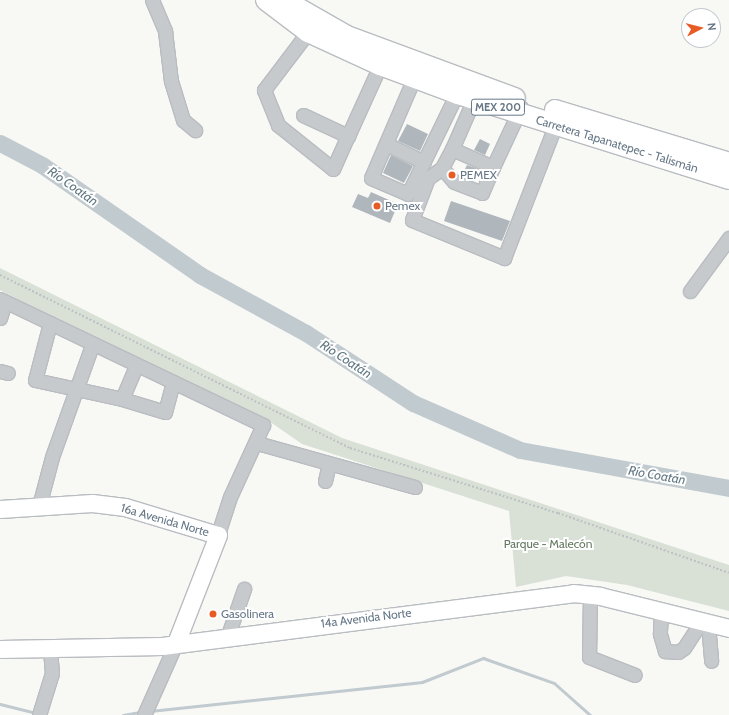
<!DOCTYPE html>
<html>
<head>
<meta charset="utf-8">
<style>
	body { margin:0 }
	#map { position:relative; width:729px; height:715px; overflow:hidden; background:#f8f8f5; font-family:Cabin,sans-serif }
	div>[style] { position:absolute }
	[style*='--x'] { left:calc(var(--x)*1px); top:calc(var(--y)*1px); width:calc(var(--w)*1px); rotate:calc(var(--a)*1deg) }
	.green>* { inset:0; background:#d9e0d6 }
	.stream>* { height:3px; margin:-1.5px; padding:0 1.5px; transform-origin:1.5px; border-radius:1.5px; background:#c0cacf }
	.river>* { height:17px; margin:-8.5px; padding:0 8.5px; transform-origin:8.5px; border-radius:8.5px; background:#c0cacf }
	.building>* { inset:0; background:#afb6bc }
	.path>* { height:1.5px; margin-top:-0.75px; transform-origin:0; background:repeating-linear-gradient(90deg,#bfc2c4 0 2px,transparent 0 4px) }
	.roads { filter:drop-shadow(1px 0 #b9bdc1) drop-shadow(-1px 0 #b9bdc1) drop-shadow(0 1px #b9bdc1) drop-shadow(0 -1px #b9bdc1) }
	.minor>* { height:13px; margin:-6.5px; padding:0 6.5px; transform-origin:6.5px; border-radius:6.5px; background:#c6cacd }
	.major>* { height:17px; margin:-8.5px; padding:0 8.5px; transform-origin:8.5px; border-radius:8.5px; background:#fff }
	.highway>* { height:20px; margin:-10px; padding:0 10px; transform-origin:10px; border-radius:10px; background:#fff }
	.dots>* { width:11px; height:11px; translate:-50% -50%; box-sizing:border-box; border:2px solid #fff; border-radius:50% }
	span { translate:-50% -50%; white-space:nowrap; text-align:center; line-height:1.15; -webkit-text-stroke:4px #fff; paint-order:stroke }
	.shield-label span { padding:1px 3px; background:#fff; border:1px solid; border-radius:3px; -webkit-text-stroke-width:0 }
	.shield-label { font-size:11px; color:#667787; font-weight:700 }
	.street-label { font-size:12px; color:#667787 }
	.poi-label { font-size:12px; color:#667787 }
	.left { translate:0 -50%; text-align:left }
	.park-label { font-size:12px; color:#657961 }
	.water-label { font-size:13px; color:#627883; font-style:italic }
	.north { position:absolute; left:681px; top:8px; width:40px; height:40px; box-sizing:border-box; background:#fff; border:1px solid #c2c9cf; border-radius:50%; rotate:83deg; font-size:11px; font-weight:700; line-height:16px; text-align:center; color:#667787 }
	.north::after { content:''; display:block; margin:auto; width:14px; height:18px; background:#e95b25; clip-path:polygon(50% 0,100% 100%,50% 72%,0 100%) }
</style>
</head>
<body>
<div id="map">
	<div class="green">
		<i style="clip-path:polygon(0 268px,342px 438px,729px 565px,729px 611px,627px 585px,566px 576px,516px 587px,509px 511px,302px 444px,263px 417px,112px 348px,0 290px)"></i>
	</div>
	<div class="stream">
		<i style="--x:0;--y:704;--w:38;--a:14"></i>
		<i style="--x:150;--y:711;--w:274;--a:-6.1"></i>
		<i style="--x:422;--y:682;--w:66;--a:-21.5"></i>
		<i style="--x:483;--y:658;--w:75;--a:19.4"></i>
		<i style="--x:554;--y:683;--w:48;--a:41.6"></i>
		<i style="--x:123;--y:715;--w:17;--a:-10"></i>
	</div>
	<div class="river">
		<i style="--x:0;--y:143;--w:47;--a:27.6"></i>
		<i style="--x:42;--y:165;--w:193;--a:34.8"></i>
		<i style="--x:200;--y:275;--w:121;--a:28.7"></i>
		<i style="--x:306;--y:333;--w:128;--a:33.2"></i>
		<i style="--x:413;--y:403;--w:117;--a:23.7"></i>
		<i style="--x:520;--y:450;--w:212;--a:10.3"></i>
	</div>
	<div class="building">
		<i style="clip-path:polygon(407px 124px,428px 134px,420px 151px,398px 141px)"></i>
		<i style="clip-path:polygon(480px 139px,490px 144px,485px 155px,474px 150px)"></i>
		<i style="clip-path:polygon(391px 155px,413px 166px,404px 183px,383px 173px)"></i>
		<i style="clip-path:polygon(467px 165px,478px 169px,472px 180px,462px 175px)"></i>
		<i style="clip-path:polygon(371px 192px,398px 204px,390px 223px,352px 207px,358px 194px,368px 198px)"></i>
		<i style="clip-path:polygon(451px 201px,510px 221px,502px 241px,444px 221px)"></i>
	</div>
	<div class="path">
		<i style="--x:0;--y:275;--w:390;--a:26.3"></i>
		<i style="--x:350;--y:448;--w:218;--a:17.4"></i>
		<i style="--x:558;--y:513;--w:181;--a:19.3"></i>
	</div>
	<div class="roads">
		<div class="minor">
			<i style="--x:152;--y:0;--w:34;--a:67"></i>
			<i style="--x:165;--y:31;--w:50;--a:83.2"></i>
			<i style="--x:171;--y:81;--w:41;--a:72.9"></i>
			<i style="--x:183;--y:120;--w:16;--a:40"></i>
			<i style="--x:308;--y:32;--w:73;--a:127.2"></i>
			<i style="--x:264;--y:90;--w:38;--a:68"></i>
			<i style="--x:278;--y:125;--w:70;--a:38.7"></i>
			<i style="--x:333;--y:169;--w:36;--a:-66"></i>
			<i style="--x:417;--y:71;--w:116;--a:113.3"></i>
			<i style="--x:371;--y:178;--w:40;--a:23.4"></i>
			<i style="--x:408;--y:194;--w:119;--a:-64.1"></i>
			<i style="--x:477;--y:92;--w:62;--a:113.7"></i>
			<i style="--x:452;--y:149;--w:45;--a:23.7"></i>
			<i style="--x:493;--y:167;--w:66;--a:-65"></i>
			<i style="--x:303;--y:115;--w:50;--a:25"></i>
			<i style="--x:348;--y:136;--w:85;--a:-65.6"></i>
			<i style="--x:386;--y:144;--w:42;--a:25.3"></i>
			<i style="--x:452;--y:149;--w:21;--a:118"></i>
			<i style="--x:442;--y:168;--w:17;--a:144"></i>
			<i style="--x:428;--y:178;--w:45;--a:110.9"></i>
			<i style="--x:412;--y:220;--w:100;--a:22.4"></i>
			<i style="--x:504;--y:258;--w:150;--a:-68.9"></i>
			<i style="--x:442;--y:168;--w:18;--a:49"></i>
			<i style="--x:454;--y:182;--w:30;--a:21"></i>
			<i style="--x:482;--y:193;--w:28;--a:-67"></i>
			<i style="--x:690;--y:291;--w:66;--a:-53.7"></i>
			<i style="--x:0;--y:299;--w:292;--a:25.6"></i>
			<i style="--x:263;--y:425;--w:79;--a:114.6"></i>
			<i style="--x:230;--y:497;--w:40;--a:108"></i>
			<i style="--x:0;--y:318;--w:17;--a:-73"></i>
			<i style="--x:50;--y:323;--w:59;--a:104.7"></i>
			<i style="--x:35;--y:380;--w:89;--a:12.3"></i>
			<i style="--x:122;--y:399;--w:45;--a:16.8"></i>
			<i style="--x:165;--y:412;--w:31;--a:-75"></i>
			<i style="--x:0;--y:371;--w:8;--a:14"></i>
			<i style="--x:122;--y:399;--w:36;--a:-67"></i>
			<i style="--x:257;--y:443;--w:164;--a:15.6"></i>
			<i style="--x:325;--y:481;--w:18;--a:-77"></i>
			<i style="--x:39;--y:506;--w:51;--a:-75.1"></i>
			<i style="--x:52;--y:457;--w:119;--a:-70.3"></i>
			<i style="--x:590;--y:595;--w:62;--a:90.9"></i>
			<i style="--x:589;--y:657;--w:49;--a:21.4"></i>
			<i style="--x:661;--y:612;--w:22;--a:93"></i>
			<i style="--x:660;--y:634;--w:18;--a:74"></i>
			<i style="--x:665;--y:651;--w:13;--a:4"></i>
			<i style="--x:678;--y:652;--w:7;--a:-34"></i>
			<i style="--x:684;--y:648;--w:31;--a:-57"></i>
			<i style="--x:708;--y:624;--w:37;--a:85"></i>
			<i style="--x:228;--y:635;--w:49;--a:-70.8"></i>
			<i style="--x:39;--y:715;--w:44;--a:-72.8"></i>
			<i style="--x:52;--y:673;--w:24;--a:-95"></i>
			<i style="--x:144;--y:715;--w:79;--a:-66"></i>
		</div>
		<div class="major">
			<i style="--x:0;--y:509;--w:92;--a:-3.7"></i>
			<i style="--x:92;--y:503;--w:33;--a:7"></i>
			<i style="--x:125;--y:507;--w:97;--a:16.8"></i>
			<i style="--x:218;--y:535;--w:116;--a:111.3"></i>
			<i style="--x:0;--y:649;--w:162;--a:-1.1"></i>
			<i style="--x:162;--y:646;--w:414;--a:-7.3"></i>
			<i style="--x:573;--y:593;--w:27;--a:6"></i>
			<i style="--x:600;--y:596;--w:133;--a:13.9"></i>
		</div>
		<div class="highway">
			<i style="--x:266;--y:0;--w:53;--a:37.3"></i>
			<i style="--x:308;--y:32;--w:79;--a:24.6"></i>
			<i style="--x:380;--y:65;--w:83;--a:20.4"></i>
			<i style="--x:458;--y:94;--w:284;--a:17.4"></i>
			<i style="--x:289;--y:3;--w:67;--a:29.6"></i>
			<i style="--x:347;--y:36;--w:179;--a:20.3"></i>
			<i style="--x:555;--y:110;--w:182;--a:16.9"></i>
		</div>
	</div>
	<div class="dots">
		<i style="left:452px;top:175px;background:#e95b25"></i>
		<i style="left:377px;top:206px;background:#e95b25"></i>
		<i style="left:213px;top:614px;background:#e95b25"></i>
	</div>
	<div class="shield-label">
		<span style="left:498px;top:107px">MEX 200</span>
	</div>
	<div class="street-label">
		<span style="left:617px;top:144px;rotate:17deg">Carretera Tapanatepec - Talismán</span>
		<span style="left:165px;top:520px;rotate:16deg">16a Avenida Norte</span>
		<span style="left:366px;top:618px;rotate:-7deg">14a Avenida Norte</span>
	</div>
	<div class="poi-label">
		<span class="left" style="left:460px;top:175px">PEMEX</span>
		<span class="left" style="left:385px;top:206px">Pemex</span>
		<span class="left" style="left:221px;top:614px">Gasolinera</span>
	</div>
	<div class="park-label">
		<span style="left:548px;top:544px">Parque - Malecón</span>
	</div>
	<div class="water-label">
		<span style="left:73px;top:186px;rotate:35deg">Río Coatán</span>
		<span style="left:346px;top:359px;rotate:33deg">Río Coatán</span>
		<span style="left:657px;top:475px;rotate:10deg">Río Coatán</span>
	</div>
	<div class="north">N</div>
</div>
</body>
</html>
